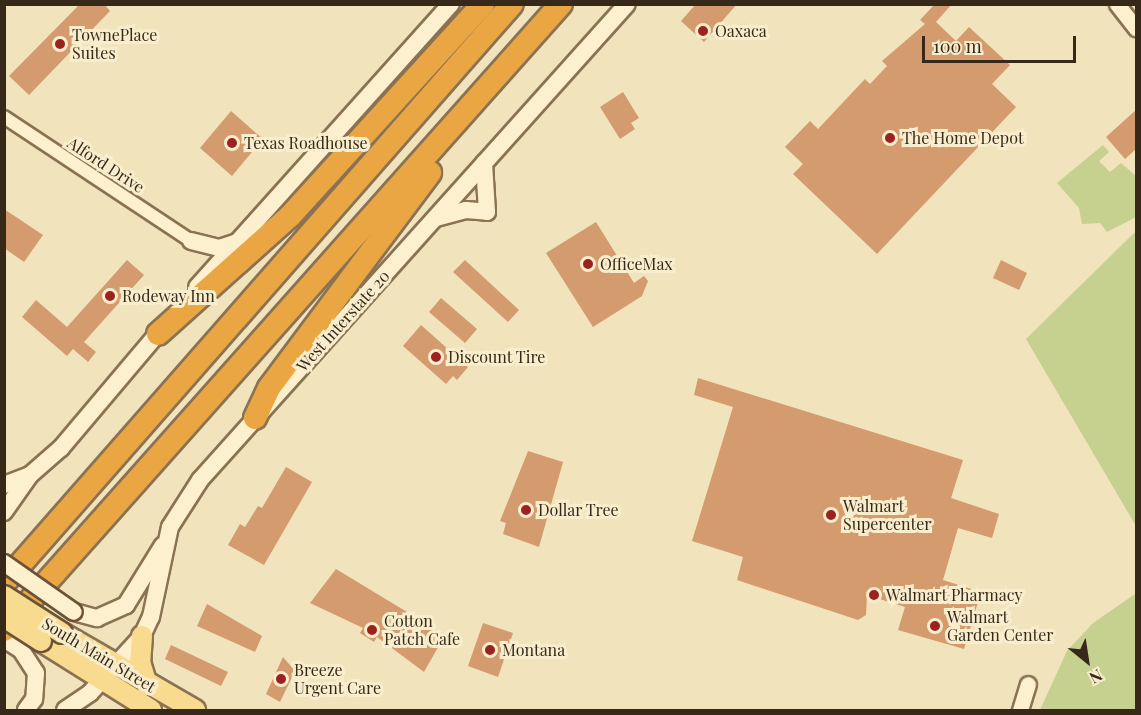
<!DOCTYPE html>
<html>
<head>
<meta charset="utf-8">
<style>
	body { margin:0 }
	#map { position:relative; width:1141px; height:715px; overflow:hidden; background:#f1e3bb; font-family:"Playfair Display",serif }
	div>[style] { position:absolute }
	[style*='--x'] { left:calc(var(--x)*1px); top:calc(var(--y)*1px); width:calc(var(--w)*1px); rotate:calc(var(--a)*1deg) }
	.green>* { inset:0; background:#c6d08f }
	.building>* { inset:0; background:#d39b6e }
	.roads { filter:drop-shadow(2px 0 #8a7254) drop-shadow(-2px 0 #8a7254) drop-shadow(0 2px #8a7254) drop-shadow(0 -2px #8a7254) }
	.minor>* { height:12px; margin:-6px; padding:0 6px; transform-origin:6px; border-radius:6px; background:#fcf0cf }
	.tertiary>* { height:15px; margin:-7.5px; padding:0 7.5px; transform-origin:7.5px; border-radius:7.5px; background:#fcf0cf }
	.secondary>* { height:16px; margin:-8px; padding:0 8px; transform-origin:8px; border-radius:8px; background:#fcf0cf }
	.primary>* { height:20px; margin:-10px; padding:0 10px; transform-origin:10px; border-radius:10px; background:#f9db8f }
	.motorway>* { height:22px; margin:-11px; padding:0 11px; transform-origin:11px; border-radius:11px; background:#e9a643 }
	.bridges { filter:drop-shadow(2px 0 #6b5337) drop-shadow(-2px 0 #6b5337) drop-shadow(0 2px #6b5337) drop-shadow(0 -2px #6b5337) }
	.secondary-bridge>* { height:16px; margin:-8px; padding:0 8px; transform-origin:8px; border-radius:8px; background:#fcf0cf }
	.primary-bridge>* { height:20px; margin:-10px; padding:0 10px; transform-origin:10px; border-radius:10px; background:#f9db8f }
	.dots>* { width:16px; height:16px; translate:-50% -50%; box-sizing:border-box; border:3px solid #f8edcc; border-radius:50% }
	span { translate:-50% -50%; white-space:nowrap; text-align:center; line-height:1.15; -webkit-text-stroke:6px #f8edcc; paint-order:stroke }
	.poi-label { font-size:16px; color:#37291a }
	.left { translate:0 -50%; text-align:left }
	.street-label { font-size:16px; color:#37291a }
	.frame { position:absolute; inset:0; border:6px solid #37291a; pointer-events:none }
	.north { position:absolute; left:1057px; top:631px; width:60px; height:60px; -webkit-text-stroke:4px #f8edcc; paint-order:stroke; rotate:150deg; font-size:16px; font-weight:700; line-height:24px; text-align:center; color:#37291a }
	.north::after { content:''; display:block; margin:auto; width:21px; height:27px; background:#37291a; clip-path:polygon(50% 0,100% 100%,50% 72%,0 100%) }
	.scale { position:absolute; left:922px; top:36px; width:154px; height:27px; box-sizing:border-box; border:3px solid #37291a; border-top:0; padding-left:8px; font-size:18px; line-height:21px; white-space:nowrap; color:#37291a; -webkit-text-stroke:4px #f8edcc; paint-order:stroke }
</style>
</head>
<body>
<div id="map">
	<div class="green">
		<i style="clip-path:polygon(1103px 145px,1109px 152px,1099px 161px,1110px 172px,1121px 163px,1136px 176px,1136px 217px,1107px 232px,1100px 223px,1082px 224px,1079px 208px,1057px 183px)"></i>
		<i style="clip-path:polygon(1136px 231px,1136px 526px,1026px 339px)"></i>
		<i style="clip-path:polygon(1135px 594px,1136px 710px,1040px 710px,1067px 651px,1093px 623px)"></i>
	</div>
	<div class="building">
		<i style="clip-path:polygon(80px 4px,104px 4px,110px 11px,29px 95px,9px 76px)"></i>
		<i style="clip-path:polygon(696px 4px,737px 4px,704px 42px,681px 21px)"></i>
		<i style="clip-path:polygon(935px 4px,952px 4px,936px 22px,956px 41px,969px 27px,1010px 65px,992px 84px,1016px 107px,877px 254px,793px 174px,803px 164px,785px 147px,810px 121px,818px 129px,865px 79px,870px 84px,887px 66px,882px 61px,925px 24px,920px 20px)"></i>
		<i style="clip-path:polygon(623px 92px,639px 118px,631px 123px,635px 129px,620px 139px,600px 107px)"></i>
		<i style="clip-path:polygon(1137px 109px,1137px 148px,1125px 159px,1106px 137px)"></i>
		<i style="clip-path:polygon(231px 111px,263px 139px,232px 176px,200px 148px)"></i>
		<i style="clip-path:polygon(4px 209px,43px 235px,24px 262px,4px 248px)"></i>
		<i style="clip-path:polygon(596px 222px,634px 283px,644px 276px,648px 281px,642px 296px,593px 327px,546px 253px)"></i>
		<i style="clip-path:polygon(127px 260px,144px 275px,84px 342px,96px 352px,88px 362px,73px 349px,67px 356px,22px 317px,36px 300px,67px 327px)"></i>
		<i style="clip-path:polygon(465px 260px,519px 310px,508px 322px,453px 272px)"></i>
		<i style="clip-path:polygon(1001px 260px,1027px 273px,1019px 290px,993px 278px)"></i>
		<i style="clip-path:polygon(441px 298px,477px 329px,465px 343px,429px 312px)"></i>
		<i style="clip-path:polygon(421px 325px,468px 367px,457px 380px,453px 376px,446px 384px,403px 346px)"></i>
		<i style="clip-path:polygon(698px 378px,963px 460px,951px 498px,999px 514px,992px 538px,958px 528px,943px 580px,981px 592px,964px 649px,898px 630px,905px 607px,867px 595px,866px 615px,858px 620px,737px 580px,743px 557px,692px 541px,733px 407px,694px 395px)"></i>
		<i style="clip-path:polygon(528px 451px,563px 462px,539px 547px,503px 534px,506px 523px,500px 521px)"></i>
		<i style="clip-path:polygon(286px 467px,312px 482px,264px 565px,228px 545px,240px 524px,245px 527px,258px 506px,262px 508px)"></i>
		<i style="clip-path:polygon(336px 569px,445px 635px,424px 672px,377px 637px,374px 642px,360px 633px,363px 628px,310px 603px)"></i>
		<i style="clip-path:polygon(207px 604px,262px 636px,255px 652px,197px 626px)"></i>
		<i style="clip-path:polygon(483px 623px,513px 633px,498px 677px,468px 666px)"></i>
		<i style="clip-path:polygon(171px 645px,228px 672px,221px 686px,165px 659px)"></i>
		<i style="clip-path:polygon(283px 657px,295px 671px,280px 702px,266px 694px)"></i>
	</div>
	<div class="roads">
		<div class="minor">
			<i style="--x:4;--y:117;--w:224;--a:33.5"></i>
		</div>
		<div class="tertiary">
			<i style="--x:1117;--y:4;--w:31;--a:52"></i>
			<i style="--x:1020;--y:710;--w:27;--a:-73"></i>
		</div>
		<div class="secondary">
			<i style="--x:436;--y:218;--w:31;--a:-15"></i>
			<i style="--x:466;--y:210;--w:21;--a:5"></i>
			<i style="--x:487;--y:212;--w:49;--a:-93.5"></i>
			<i style="--x:191;--y:241;--w:29;--a:14"></i>
			<i style="--x:219;--y:248;--w:19;--a:-18"></i>
			<i style="--x:197;--y:287;--w:380;--a:-48.1"></i>
			<i style="--x:4;--y:485;--w:28;--a:-21"></i>
			<i style="--x:30;--y:475;--w:41;--a:-41.1"></i>
			<i style="--x:61;--y:448;--w:161;--a:-49.8"></i>
			<i style="--x:4;--y:512;--w:45;--a:-54.9"></i>
			<i style="--x:74;--y:612;--w:24;--a:15"></i>
			<i style="--x:97;--y:618;--w:32;--a:-24"></i>
			<i style="--x:126;--y:605;--w:70;--a:-58.3"></i>
			<i style="--x:4;--y:639;--w:20;--a:33"></i>
			<i style="--x:21;--y:650;--w:27;--a:57"></i>
			<i style="--x:36;--y:673;--w:26;--a:94"></i>
			<i style="--x:34;--y:699;--w:14;--a:126"></i>
			<i style="--x:65;--y:710;--w:30;--a:-34"></i>
			<i style="--x:90;--y:693;--w:77;--a:-47.6"></i>
			<i style="--x:142;--y:636;--w:21;--a:-65"></i>
			<i style="--x:151;--y:617;--w:92;--a:-78.1"></i>
			<i style="--x:170;--y:527;--w:56;--a:-57.4"></i>
			<i style="--x:200;--y:480;--w:639;--a:-48.11"></i>
		</div>
		<div class="primary">
			<i style="--x:62;--y:633;--w:154;--a:30.1"></i>
			<i style="--x:142;--y:636;--w:26;--a:94"></i>
			<i style="--x:140;--y:662;--w:24;--a:73"></i>
			<i style="--x:41;--y:641;--w:130;--a:32.1"></i>
		</div>
		<div class="motorway">
			<i style="--x:158;--y:334;--w:177;--a:-41.8"></i>
			<i style="--x:290;--y:216;--w:287;--a:-47.7"></i>
			<i style="--x:255;--y:418;--w:33;--a:-65"></i>
			<i style="--x:269;--y:388;--w:269;--a:-53.2"></i>
			<i style="--x:4;--y:583;--w:770;--a:-48.74"></i>
			<i style="--x:4;--y:630;--w:838;--a:-48.34"></i>
		</div>
	</div>
	<div class="bridges">
		<div class="secondary-bridge">
			<i style="--x:4;--y:563;--w:85;--a:35"></i>
		</div>
		<div class="primary-bridge">
			<i style="--x:4;--y:596;--w:69;--a:32.5"></i>
			<i style="--x:4;--y:617;--w:44;--a:33"></i>
		</div>
	</div>
	<div class="dots">
		<i style="left:703px;top:31px;background:#9d221f"></i>
		<i style="left:60px;top:44px;background:#9d221f"></i>
		<i style="left:890px;top:138px;background:#9d221f"></i>
		<i style="left:232px;top:143px;background:#9d221f"></i>
		<i style="left:588px;top:264px;background:#9d221f"></i>
		<i style="left:110px;top:296px;background:#9d221f"></i>
		<i style="left:436px;top:357px;background:#9d221f"></i>
		<i style="left:526px;top:510px;background:#9d221f"></i>
		<i style="left:831px;top:515px;background:#9d221f"></i>
		<i style="left:874px;top:595px;background:#9d221f"></i>
		<i style="left:935px;top:626px;background:#9d221f"></i>
		<i style="left:372px;top:630px;background:#9d221f"></i>
		<i style="left:490px;top:650px;background:#9d221f"></i>
		<i style="left:281px;top:679px;background:#9d221f"></i>
	</div>
	<div class="poi-label">
		<span class="left" style="left:715px;top:31px">Oaxaca</span>
		<span class="left" style="left:72px;top:44px">TownePlace<br>Suites</span>
		<span class="left" style="left:902px;top:138px">The Home Depot</span>
		<span class="left" style="left:244px;top:143px">Texas Roadhouse</span>
		<span class="left" style="left:600px;top:264px">OfficeMax</span>
		<span class="left" style="left:122px;top:296px">Rodeway Inn</span>
		<span class="left" style="left:448px;top:357px">Discount Tire</span>
		<span class="left" style="left:843px;top:515px">Walmart<br>Supercenter</span>
		<span class="left" style="left:538px;top:510px">Dollar Tree</span>
		<span class="left" style="left:886px;top:595px">Walmart Pharmacy</span>
		<span class="left" style="left:947px;top:626px">Walmart<br>Garden Center</span>
		<span class="left" style="left:384px;top:630px">Cotton<br>Patch Cafe</span>
		<span class="left" style="left:502px;top:650px">Montana</span>
		<span class="left" style="left:294px;top:679px">Breeze<br>Urgent Care</span>
	</div>
	<div class="street-label">
		<span style="left:106px;top:165px;rotate:33deg">Alford Drive</span>
		<span style="left:343px;top:321px;rotate:-48deg">West Interstate 20</span>
		<span style="left:99px;top:655px;rotate:31deg">South Main Street</span>
	</div>
	<div class="frame"></div>
	<div class="north">N</div>
	<div class="scale">100 m</div>
</div>
</body>
</html>
